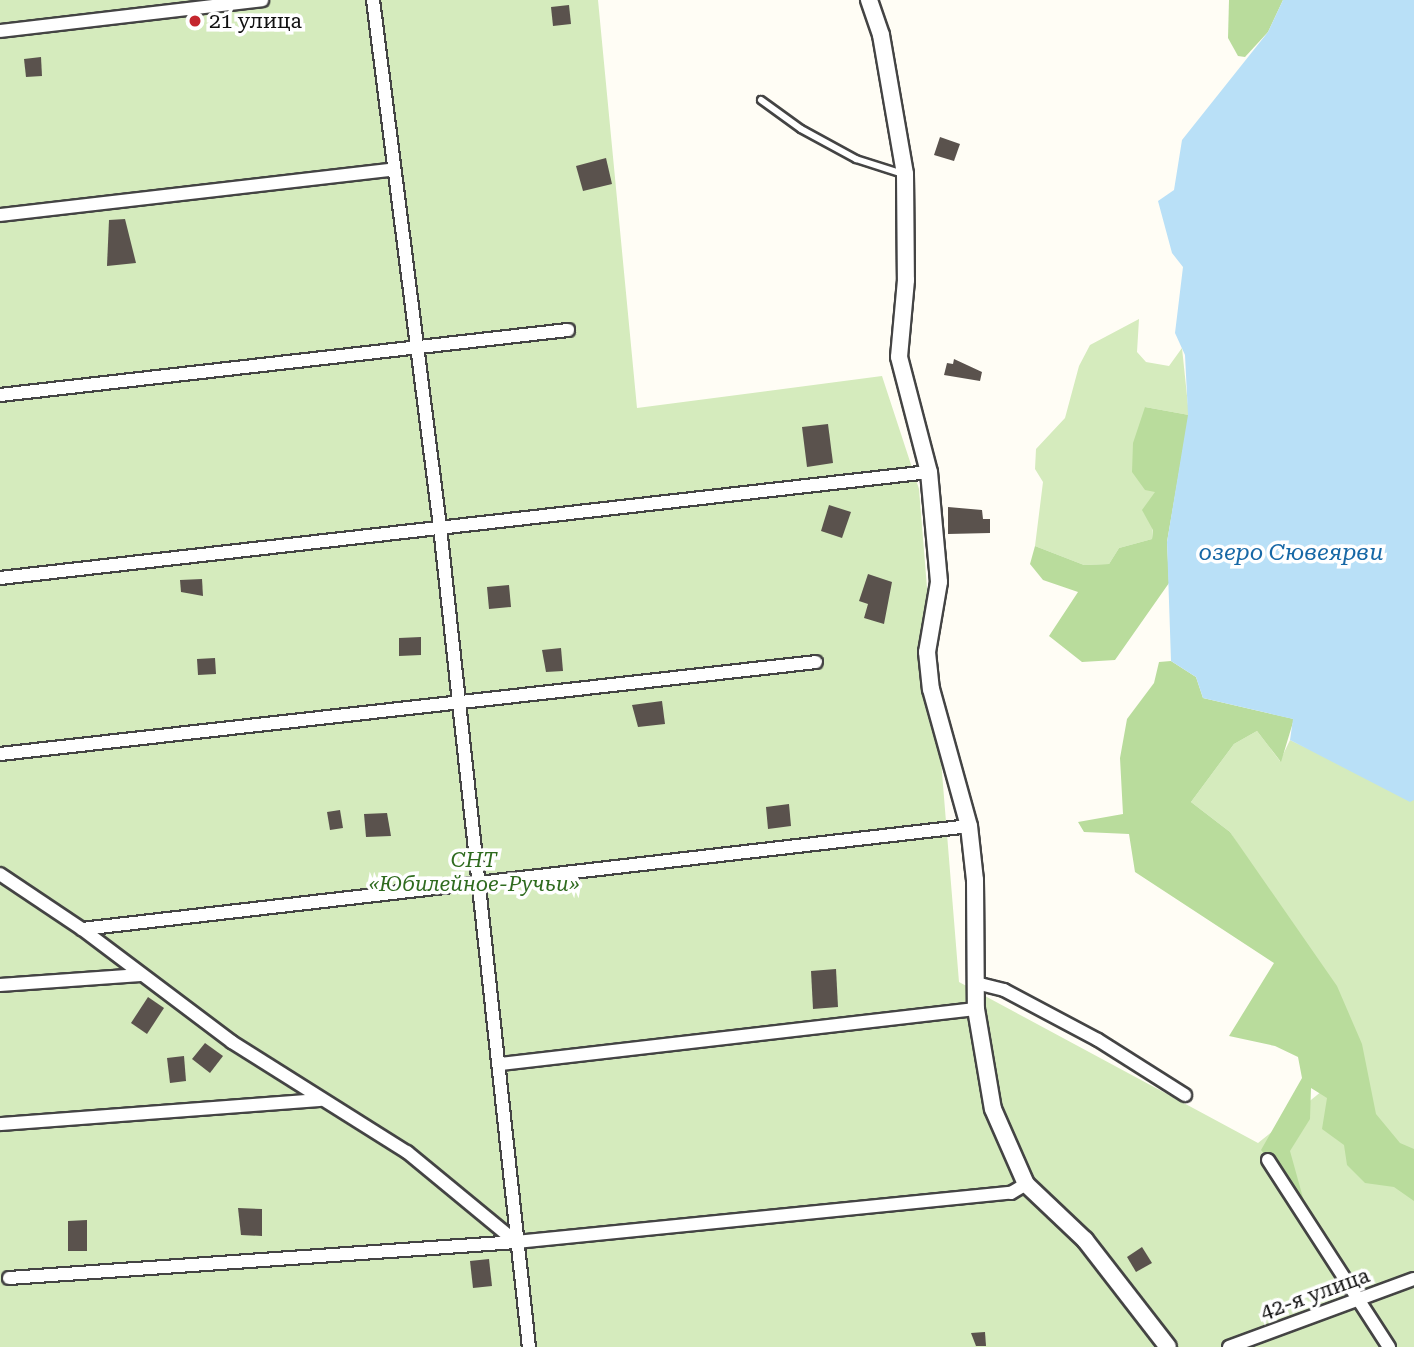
<!DOCTYPE html>
<html>
<head>
<meta charset="utf-8">
<style>
	body { margin:0 }
	#map { position:relative; width:1414px; height:1347px; overflow:hidden; background:#fffdf5; font-family:"Roboto Serif",serif }
	div>[style] { position:absolute }
	[style*='--x'] { left:calc(var(--x)*1px); top:calc(var(--y)*1px); width:calc(var(--w)*1px); rotate:calc(var(--a)*1deg) }
	.green>* { inset:0; background:#d5ebbd }
	.forest>* { inset:0; background:#b9dc9c }
	.water>* { inset:0; background:#b9e0f7 }
	.building>* { inset:0; background:#5a524d }
	.roads { filter:drop-shadow(2px 0 #444) drop-shadow(-2px 0 #444) drop-shadow(0 2px #444) drop-shadow(0 -2px #444) }
	.service>* { height:6px; margin:-3px; padding:0 3px; transform-origin:3px; border-radius:3px; background:#fff }
	.minor>* { height:12px; margin:-6px; padding:0 6px; transform-origin:6px; border-radius:6px; background:#fff }
	.tertiary>* { height:16px; margin:-8px; padding:0 8px; transform-origin:8px; border-radius:8px; background:#fff }
	.dots>* { width:19px; height:19px; translate:-50% -50%; box-sizing:border-box; border:4px solid #fff; border-radius:50% }
	span { translate:-50% -50%; white-space:nowrap; text-align:center; line-height:1.15; -webkit-text-stroke:7px #fff; paint-order:stroke }
	.poi-label { font-size:21px; color:#111 }
	.left { translate:0 -50%; text-align:left }
	.park-label { font-size:21px; color:#2f6b1f; font-style:italic }
	.street-label { font-size:21px; color:#111 }
	.water-label { font-size:23px; color:#1768a6; font-style:italic }
</style>
</head>
<body>
<div id="map">
	<div class="green">
		<i style="clip-path:polygon(0 0,598px 0,637px 408px,882px 376px,919px 489px,959px 982px,1258px 1143px,1338px 1078px,1260px 879px,1230px 832px,1191px 802px,1234px 744px,1257px 731px,1280px 761px,1290px 740px,1414px 800px,1414px 1347px,0 1347px)"></i>
		<i style="clip-path:polygon(1139px 319px,1137px 352px,1146px 362px,1169px 366px,1182px 348px,1189px 415px,1145px 407px,1156px 491px,1152px 539px,1119px 548px,1109px 564px,1084px 565px,1035px 546px,1043px 482px,1035px 469px,1036px 449px,1065px 418px,1079px 366px,1090px 345px)"></i>
	</div>
	<div class="forest">
		<i style="clip-path:polygon(1229px 0,1283px 0,1268px 32px,1245px 57px,1238px 56px,1228px 38px)"></i>
		<i style="clip-path:polygon(1145px 407px,1189px 415px,1167px 542px,1169px 583px,1115px 660px,1082px 662px,1049px 636px,1078px 592px,1043px 580px,1030px 564px,1035px 546px,1084px 565px,1109px 564px,1119px 548px,1152px 539px,1153px 530px,1142px 510px,1155px 492px,1145px 490px,1132px 472px,1133px 443px)"></i>
		<i style="clip-path:polygon(1171px 661px,1196px 677px,1203px 698px,1294px 719px,1281px 762px,1257px 731px,1234px 744px,1191px 802px,1230px 832px,1337px 986px,1362px 1044px,1376px 1114px,1400px 1143px,1414px 1149px,1414px 1201px,1394px 1187px,1365px 1183px,1347px 1165px,1344px 1145px,1322px 1129px,1327px 1098px,1311px 1088px,1310px 1119px,1290px 1151px,1305px 1205px,1261px 1150px,1302px 1078px,1298px 1057px,1275px 1046px,1229px 1036px,1274px 963px,1135px 872px,1129px 834px,1084px 832px,1078px 822px,1123px 814px,1120px 758px,1127px 719px,1154px 683px,1159px 662px)"></i>
	</div>
	<div class="water">
		<i style="clip-path:polygon(1283px 0,1414px 0,1414px 800px,1410px 802px,1290px 740px,1293px 719px,1203px 698px,1196px 677px,1171px 661px,1167px 542px,1188px 415px,1185px 355px,1175px 333px,1183px 267px,1172px 253px,1158px 201px,1174px 190px,1182px 140px,1268px 32px)"></i>
	</div>
	<div class="building">
		<i style="clip-path:polygon(569px 5px,571px 24px,553px 26px,551px 7px)"></i>
		<i style="clip-path:polygon(41px 57px,42px 76px,26px 77px,24px 59px)"></i>
		<i style="clip-path:polygon(940px 137px,960px 144px,954px 161px,934px 155px)"></i>
		<i style="clip-path:polygon(606px 158px,612px 184px,583px 191px,576px 166px)"></i>
		<i style="clip-path:polygon(125px 219px,136px 263px,107px 266px,109px 220px)"></i>
		<i style="clip-path:polygon(954px 359px,982px 372px,980px 381px,944px 375px,947px 363px,953px 364px)"></i>
		<i style="clip-path:polygon(828px 424px,833px 463px,807px 467px,802px 427px)"></i>
		<i style="clip-path:polygon(829px 505px,851px 512px,842px 538px,821px 531px)"></i>
		<i style="clip-path:polygon(948px 507px,982px 510px,983px 519px,990px 519px,990px 533px,948px 534px)"></i>
		<i style="clip-path:polygon(868px 574px,892px 582px,884px 624px,864px 618px,868px 604px,859px 601px)"></i>
		<i style="clip-path:polygon(202px 579px,203px 596px,181px 592px,180px 580px)"></i>
		<i style="clip-path:polygon(509px 585px,511px 607px,489px 609px,487px 587px)"></i>
		<i style="clip-path:polygon(421px 637px,421px 655px,399px 656px,399px 638px)"></i>
		<i style="clip-path:polygon(561px 648px,563px 671px,546px 672px,542px 650px)"></i>
		<i style="clip-path:polygon(215px 658px,216px 674px,198px 675px,197px 659px)"></i>
		<i style="clip-path:polygon(662px 701px,665px 724px,638px 727px,632px 705px)"></i>
		<i style="clip-path:polygon(789px 804px,791px 826px,768px 829px,766px 807px)"></i>
		<i style="clip-path:polygon(340px 810px,343px 828px,330px 830px,327px 812px)"></i>
		<i style="clip-path:polygon(387px 813px,391px 836px,366px 837px,364px 814px)"></i>
		<i style="clip-path:polygon(836px 969px,838px 1007px,813px 1009px,811px 971px)"></i>
		<i style="clip-path:polygon(148px 997px,164px 1008px,147px 1034px,131px 1023px)"></i>
		<i style="clip-path:polygon(205px 1043px,223px 1056px,210px 1073px,192px 1059px)"></i>
		<i style="clip-path:polygon(184px 1056px,186px 1081px,170px 1083px,167px 1058px)"></i>
		<i style="clip-path:polygon(238px 1208px,262px 1209px,262px 1236px,241px 1235px)"></i>
		<i style="clip-path:polygon(87px 1220px,87px 1251px,68px 1251px,68px 1221px)"></i>
		<i style="clip-path:polygon(1142px 1247px,1152px 1263px,1136px 1272px,1127px 1257px)"></i>
		<i style="clip-path:polygon(489px 1259px,492px 1286px,473px 1288px,470px 1261px)"></i>
		<i style="clip-path:polygon(985px 1332px,986px 1346px,976px 1346px,971px 1333px)"></i>
	</div>
	<div class="roads">
		<div class="service">
			<i style="--x:761;--y:100;--w:49;--a:35.9"></i>
			<i style="--x:801;--y:129;--w:63;--a:28.6"></i>
			<i style="--x:856;--y:159;--w:49;--a:17.7"></i>
		</div>
		<div class="minor">
			<i style="--x:373;--y:0;--w:531;--a:82.75"></i>
			<i style="--x:440;--y:527;--w:825;--a:83.81"></i>
			<i style="--x:0;--y:31;--w:264;--a:-6.7"></i>
			<i style="--x:0;--y:215;--w:394;--a:-6.6"></i>
			<i style="--x:0;--y:395;--w:572;--a:-6.53"></i>
			<i style="--x:0;--y:578;--w:935;--a:-6.51"></i>
			<i style="--x:0;--y:754;--w:821;--a:-6.43"></i>
			<i style="--x:0;--y:874;--w:99;--a:33.9"></i>
			<i style="--x:82;--y:929;--w:188;--a:37"></i>
			<i style="--x:232;--y:1042;--w:207;--a:32.2"></i>
			<i style="--x:407;--y:1152;--w:141;--a:39.5"></i>
			<i style="--x:82;--y:929;--w:893;--a:-6.62"></i>
			<i style="--x:976;--y:983;--w:29;--a:14"></i>
			<i style="--x:1004;--y:990;--w:106;--a:28"></i>
			<i style="--x:1098;--y:1040;--w:103;--a:32.3"></i>
			<i style="--x:0;--y:985;--w:141;--a:-4.1"></i>
			<i style="--x:500;--y:1064;--w:479;--a:-6.6"></i>
			<i style="--x:0;--y:1124;--w:321;--a:-4.3"></i>
			<i style="--x:1268;--y:1160;--w:223;--a:57.1"></i>
			<i style="--x:9;--y:1278;--w:508;--a:-4.06"></i>
			<i style="--x:516;--y:1242;--w:497;--a:-5.7"></i>
			<i style="--x:1011;--y:1193;--w:17;--a:-31"></i>
			<i style="--x:1229;--y:1347;--w:197;--a:-20.2"></i>
		</div>
		<div class="tertiary">
			<i style="--x:869;--y:0;--w:37;--a:71"></i>
			<i style="--x:881;--y:35;--w:141;--a:80.2"></i>
			<i style="--x:905;--y:174;--w:106;--a:89.5"></i>
			<i style="--x:906;--y:280;--w:77;--a:95.2"></i>
			<i style="--x:899;--y:357;--w:119;--a:75.4"></i>
			<i style="--x:929;--y:472;--w:110;--a:84.8"></i>
			<i style="--x:939;--y:582;--w:71;--a:99.7"></i>
			<i style="--x:927;--y:652;--w:37;--a:84"></i>
			<i style="--x:931;--y:689;--w:142;--a:74.5"></i>
			<i style="--x:969;--y:826;--w:54;--a:83.7"></i>
			<i style="--x:975;--y:880;--w:129;--a:89.6"></i>
			<i style="--x:976;--y:1009;--w:101;--a:80.4"></i>
			<i style="--x:993;--y:1109;--w:82;--a:66.3"></i>
			<i style="--x:1026;--y:1184;--w:81;--a:43.5"></i>
			<i style="--x:1085;--y:1240;--w:135;--a:52.2"></i>
		</div>
	</div>
	<div class="dots">
		<i style="left:195px;top:21px;background:#c4262e"></i>
	</div>
	<div class="poi-label">
		<span class="left" style="left:209px;top:21px">21 улица</span>
	</div>
	<div class="park-label">
		<span style="left:474px;top:872px">СНТ<br>«Юбилейное-Ручьи»</span>
	</div>
	<div class="street-label">
		<span style="left:1315px;top:1294px;rotate:-20deg">42-я улица</span>
	</div>
	<div class="water-label">
		<span style="left:1291px;top:553px">озеро Сювеярви</span>
	</div>
</div>
</body>
</html>
